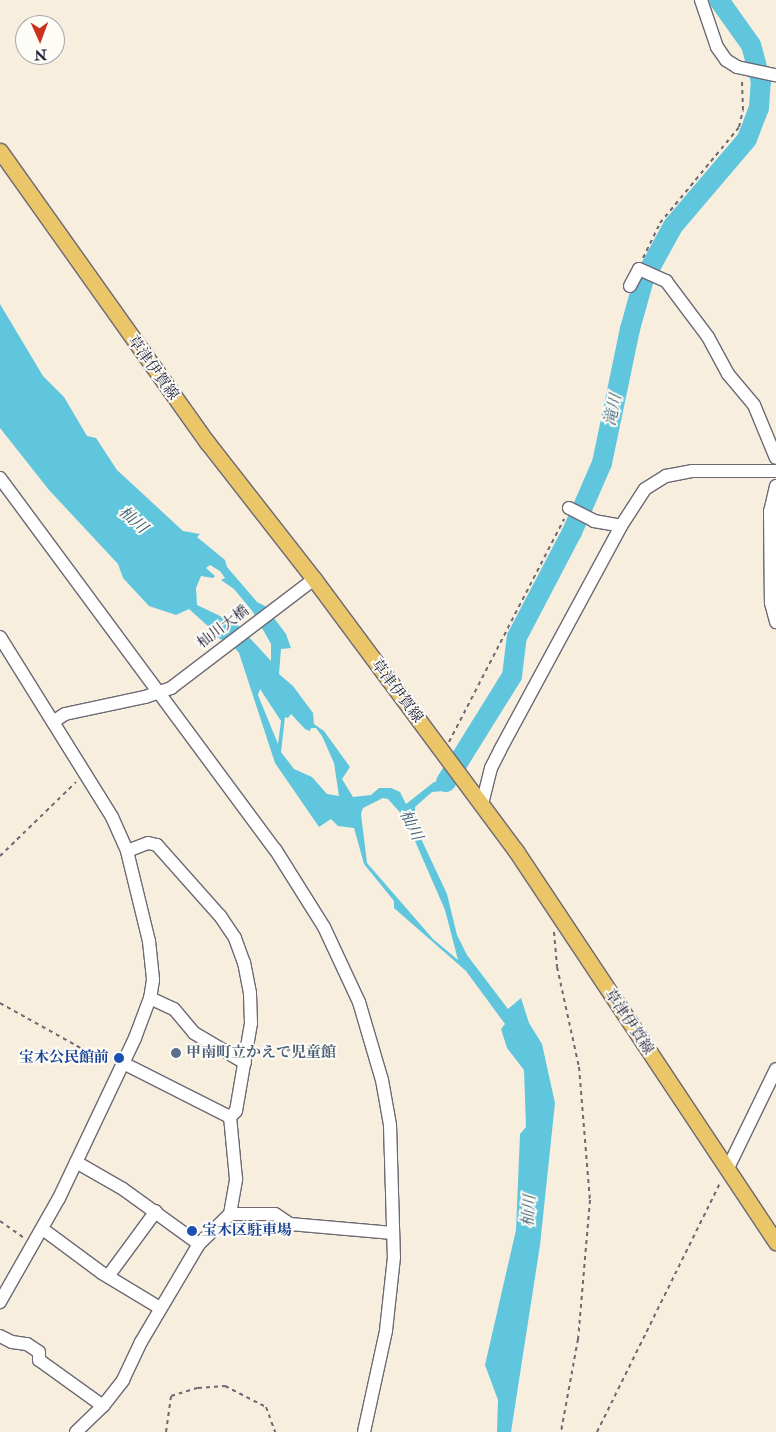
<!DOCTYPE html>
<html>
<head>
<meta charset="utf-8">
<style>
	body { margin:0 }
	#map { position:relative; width:776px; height:1432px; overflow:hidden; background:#f8eede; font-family:"IM FELL Double Pica","Noto Serif JP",serif }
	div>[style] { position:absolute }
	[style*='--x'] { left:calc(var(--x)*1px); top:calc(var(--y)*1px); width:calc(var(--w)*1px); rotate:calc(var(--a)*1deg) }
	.water>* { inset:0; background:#60c6de }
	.river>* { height:20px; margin:-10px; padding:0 10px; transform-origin:10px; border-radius:10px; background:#60c6de }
	.path>* { height:2px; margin-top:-1px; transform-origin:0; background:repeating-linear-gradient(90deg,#6d6974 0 4px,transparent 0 8px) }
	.roads { filter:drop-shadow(1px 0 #6d6974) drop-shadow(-1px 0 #6d6974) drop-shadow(0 1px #6d6974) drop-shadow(0 -1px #6d6974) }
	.minor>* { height:12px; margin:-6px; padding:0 6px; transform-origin:6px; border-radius:6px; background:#fff }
	.major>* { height:15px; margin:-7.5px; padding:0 7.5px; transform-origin:7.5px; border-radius:7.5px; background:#ebc669 }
	.dots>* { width:14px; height:14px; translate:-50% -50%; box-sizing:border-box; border:2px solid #fdfcf7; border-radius:50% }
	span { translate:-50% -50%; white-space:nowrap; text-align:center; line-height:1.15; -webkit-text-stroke:4px #fdfcf7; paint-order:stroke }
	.street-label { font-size:15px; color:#22223b }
	.service-label { font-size:15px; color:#4e5e75; font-weight:700 }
	.left { translate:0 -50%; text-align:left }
	.transit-label { font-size:15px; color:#164399; font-weight:700 }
	.right { translate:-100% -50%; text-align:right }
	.water-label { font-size:16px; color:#385b74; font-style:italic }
	.north { position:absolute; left:15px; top:15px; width:50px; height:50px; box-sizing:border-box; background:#fdfcf7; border:1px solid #a5a5ac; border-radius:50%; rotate:178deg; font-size:14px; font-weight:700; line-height:20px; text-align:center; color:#22223b }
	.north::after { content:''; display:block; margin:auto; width:18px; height:22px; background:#c8321e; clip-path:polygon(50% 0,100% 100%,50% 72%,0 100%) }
</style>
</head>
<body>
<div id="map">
	<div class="water">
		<i style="clip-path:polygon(evenodd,0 304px,43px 376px,64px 397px,87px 436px,96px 438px,117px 470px,183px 531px,200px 534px,197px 537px,225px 560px,227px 567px,257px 602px,265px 606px,286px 634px,291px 648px,281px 649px,279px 674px,293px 686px,313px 713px,314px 724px,324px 731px,350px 767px,342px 779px,353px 797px,371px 795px,379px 788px,391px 788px,400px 792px,406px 804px,434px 782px,443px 781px,459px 753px,461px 763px,444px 791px,432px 792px,415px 807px,417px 830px,447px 894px,457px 935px,467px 955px,508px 1009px,521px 998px,529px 1023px,542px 1044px,555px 1103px,540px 1245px,511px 1432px,497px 1432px,498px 1400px,485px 1365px,516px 1230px,520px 1134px,526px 1127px,524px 1070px,507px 1048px,501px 1029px,505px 1024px,466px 971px,394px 908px,394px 901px,364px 864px,354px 828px,338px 826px,331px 819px,319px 827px,275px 763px,239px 653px,232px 645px,209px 633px,210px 628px,189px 609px,176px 615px,149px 606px,123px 578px,118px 564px,49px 490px,0 428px,0 304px,210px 565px,220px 571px,225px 578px,221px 580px,234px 589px,253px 612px,271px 644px,271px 671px,271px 661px,237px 624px,197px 605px,196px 588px,201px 576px,213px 578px,215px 576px,206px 568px,210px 565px,0 304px,260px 689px,281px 721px,278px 744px,258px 695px,260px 689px,0 304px,291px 714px,305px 729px,310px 731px,311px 728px,316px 728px,322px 736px,334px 763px,339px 796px,327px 794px,312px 777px,294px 769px,281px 752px,285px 717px,288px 718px,291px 714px,0 304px,383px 798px,388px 799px,405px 818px,445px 910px,458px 960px,433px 939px,367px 863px,361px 814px,363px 808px,383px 798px)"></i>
	</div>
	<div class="river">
		<i style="--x:446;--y:782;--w:125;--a:-58.1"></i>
		<i style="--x:512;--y:676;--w:39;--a:-83"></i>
		<i style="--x:517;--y:637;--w:119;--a:-62.4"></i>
		<i style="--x:572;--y:532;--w:75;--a:-66.5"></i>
		<i style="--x:602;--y:463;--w:137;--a:-78.2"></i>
		<i style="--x:630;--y:329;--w:52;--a:-74.4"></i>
		<i style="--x:644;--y:279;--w:60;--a:-61.3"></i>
		<i style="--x:673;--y:226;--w:114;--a:-49.6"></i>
		<i style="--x:747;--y:139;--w:33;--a:-69"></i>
		<i style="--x:759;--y:108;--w:26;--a:-86"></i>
		<i style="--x:761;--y:82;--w:38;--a:-105"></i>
		<i style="--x:751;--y:45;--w:55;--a:-125.4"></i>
	</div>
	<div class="path">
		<i style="--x:643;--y:258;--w:39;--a:-64"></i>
		<i style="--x:660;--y:223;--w:124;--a:-50.5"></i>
		<i style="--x:739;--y:127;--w:17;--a:-77"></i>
		<i style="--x:743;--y:110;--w:29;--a:-92"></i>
		<i style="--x:449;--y:742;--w:251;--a:-62.7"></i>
		<i style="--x:0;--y:856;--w:106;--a:-44.2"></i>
		<i style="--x:554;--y:932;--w:35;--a:85"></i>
		<i style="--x:557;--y:967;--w:102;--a:77.6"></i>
		<i style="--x:579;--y:1067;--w:133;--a:85.3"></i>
		<i style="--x:590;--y:1200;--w:140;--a:94.9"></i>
		<i style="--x:578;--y:1339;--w:95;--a:100.4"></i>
		<i style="--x:0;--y:1003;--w:125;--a:29.2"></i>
		<i style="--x:0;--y:1221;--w:28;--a:35"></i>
		<i style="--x:166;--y:1432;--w:36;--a:-82"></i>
		<i style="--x:171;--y:1396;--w:28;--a:-17"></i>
		<i style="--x:198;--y:1388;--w:27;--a:-4"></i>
		<i style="--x:225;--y:1386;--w:46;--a:27.1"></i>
		<i style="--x:266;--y:1407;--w:27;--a:70"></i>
		<i style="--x:597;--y:1432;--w:278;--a:-63.7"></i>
	</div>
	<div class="roads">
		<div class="minor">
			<i style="--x:701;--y:0;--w:50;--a:71.2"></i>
			<i style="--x:717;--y:47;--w:16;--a:55"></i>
			<i style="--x:726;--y:60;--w:13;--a:32"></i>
			<i style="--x:737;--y:67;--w:40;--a:12"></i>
			<i style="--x:630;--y:286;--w:19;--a:-62"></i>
			<i style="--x:639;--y:269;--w:30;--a:24"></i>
			<i style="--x:666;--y:281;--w:70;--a:53.1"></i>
			<i style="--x:708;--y:337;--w:42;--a:61.6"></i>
			<i style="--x:728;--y:374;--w:40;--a:50"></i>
			<i style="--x:754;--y:405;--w:57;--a:67.5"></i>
			<i style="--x:0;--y:478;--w:462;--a:53.5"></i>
			<i style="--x:275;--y:849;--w:92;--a:57.9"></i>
			<i style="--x:324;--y:927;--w:83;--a:65"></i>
			<i style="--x:359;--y:1002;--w:81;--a:73.6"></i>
			<i style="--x:382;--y:1080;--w:46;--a:79.9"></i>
			<i style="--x:390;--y:1125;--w:132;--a:88.3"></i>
			<i style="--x:394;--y:1257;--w:74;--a:96.2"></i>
			<i style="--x:386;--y:1331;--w:103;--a:102.3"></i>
			<i style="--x:776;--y:486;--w:26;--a:103"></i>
			<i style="--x:770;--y:511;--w:92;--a:89.4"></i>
			<i style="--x:771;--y:603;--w:20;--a:75"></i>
			<i style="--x:569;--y:508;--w:28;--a:27"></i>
			<i style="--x:594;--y:521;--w:27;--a:10"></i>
			<i style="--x:0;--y:637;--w:212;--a:58.1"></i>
			<i style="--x:112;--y:817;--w:37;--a:66"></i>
			<i style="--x:127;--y:851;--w:93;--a:76.3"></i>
			<i style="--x:149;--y:941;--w:39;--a:84"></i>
			<i style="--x:153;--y:980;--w:18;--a:99"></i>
			<i style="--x:150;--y:998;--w:43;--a:110.6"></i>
			<i style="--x:135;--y:1038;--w:177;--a:115.4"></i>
			<i style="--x:59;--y:1198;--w:120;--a:119.6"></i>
			<i style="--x:53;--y:722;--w:14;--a:-34"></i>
			<i style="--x:65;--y:714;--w:82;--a:-12"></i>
			<i style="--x:145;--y:697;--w:28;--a:-19"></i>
			<i style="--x:171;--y:688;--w:180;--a:-37.3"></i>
			<i style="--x:482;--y:804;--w:37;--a:-76"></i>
			<i style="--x:491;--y:768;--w:20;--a:-63"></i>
			<i style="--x:500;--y:750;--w:255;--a:-61.6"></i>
			<i style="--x:621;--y:526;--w:44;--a:-57"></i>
			<i style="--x:645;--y:489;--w:25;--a:-32"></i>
			<i style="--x:666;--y:476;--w:26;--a:-11"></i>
			<i style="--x:692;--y:471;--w:84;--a:0"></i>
			<i style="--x:150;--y:998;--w:26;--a:25"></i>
			<i style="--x:174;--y:1009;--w:31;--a:50"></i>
			<i style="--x:194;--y:1033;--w:59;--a:30.5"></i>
			<i style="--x:123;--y:1063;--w:120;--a:26.8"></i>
			<i style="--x:76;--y:1162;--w:54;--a:29.9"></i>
			<i style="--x:123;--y:1189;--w:94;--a:35.9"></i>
			<i style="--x:727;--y:1170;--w:112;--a:-64.1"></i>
			<i style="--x:230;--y:1214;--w:45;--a:0"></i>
			<i style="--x:275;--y:1214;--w:18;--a:34"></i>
			<i style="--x:290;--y:1224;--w:103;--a:5"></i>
			<i style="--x:48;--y:1233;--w:67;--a:36.5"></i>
			<i style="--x:102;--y:1273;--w:68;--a:31.1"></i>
			<i style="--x:109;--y:1275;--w:79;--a:-53.7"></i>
			<i style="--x:0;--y:1336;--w:13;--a:27"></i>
			<i style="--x:12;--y:1342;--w:15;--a:8"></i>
			<i style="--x:27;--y:1344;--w:14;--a:34"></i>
			<i style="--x:39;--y:1352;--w:8;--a:90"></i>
			<i style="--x:39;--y:1360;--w:79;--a:35.7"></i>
			<i style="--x:76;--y:1432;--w:37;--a:-44"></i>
			<i style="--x:103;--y:1406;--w:33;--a:-52"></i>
			<i style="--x:123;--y:1380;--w:42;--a:-64.7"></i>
			<i style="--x:141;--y:1342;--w:114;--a:-59.4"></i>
			<i style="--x:199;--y:1244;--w:43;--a:-44.1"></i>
			<i style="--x:230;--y:1214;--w:36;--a:-80"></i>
			<i style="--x:236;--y:1179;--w:62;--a:-95.5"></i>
			<i style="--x:230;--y:1117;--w:8;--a:-45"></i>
			<i style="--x:236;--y:1111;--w:89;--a:-80.3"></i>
			<i style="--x:251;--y:1023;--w:30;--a:-92"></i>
			<i style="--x:250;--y:993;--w:31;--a:-101"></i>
			<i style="--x:244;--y:963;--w:27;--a:-110"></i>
			<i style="--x:235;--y:938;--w:27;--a:-124"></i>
			<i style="--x:220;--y:916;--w:95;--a:-131.6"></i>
			<i style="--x:157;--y:845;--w:9;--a:-167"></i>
			<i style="--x:148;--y:843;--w:22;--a:159"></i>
		</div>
		<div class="major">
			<i style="--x:0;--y:151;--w:357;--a:54.6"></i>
			<i style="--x:207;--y:442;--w:174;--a:52"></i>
			<i style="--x:314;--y:579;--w:339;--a:53.4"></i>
			<i style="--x:516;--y:851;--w:470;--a:56.4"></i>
		</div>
	</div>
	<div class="dots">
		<i style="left:176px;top:1053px;background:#5c6f8a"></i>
		<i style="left:119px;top:1058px;background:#1a4fb4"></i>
		<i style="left:192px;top:1231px;background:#1a4fb4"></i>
	</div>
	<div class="street-label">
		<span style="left:153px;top:368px;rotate:54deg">草津伊賀線</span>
		<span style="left:223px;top:627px;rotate:-37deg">杣川大橋</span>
		<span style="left:397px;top:691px;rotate:53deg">草津伊賀線</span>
		<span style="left:629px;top:1022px;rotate:56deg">草津伊賀線</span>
	</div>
	<div class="service-label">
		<span class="left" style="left:186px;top:1053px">甲南町立かえで児童館</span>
	</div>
	<div class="transit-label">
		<span class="right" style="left:109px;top:1058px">宝木公民館前</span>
		<span class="left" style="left:202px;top:1231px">宝木区駐車場</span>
	</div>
	<div class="water-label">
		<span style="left:613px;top:410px;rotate:-78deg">滝川</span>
		<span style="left:133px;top:520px;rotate:41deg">杣川</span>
		<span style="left:411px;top:825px;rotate:64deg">杣川</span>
		<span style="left:529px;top:1211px;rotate:-86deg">杣川</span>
	</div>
	<div class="north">N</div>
</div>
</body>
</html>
